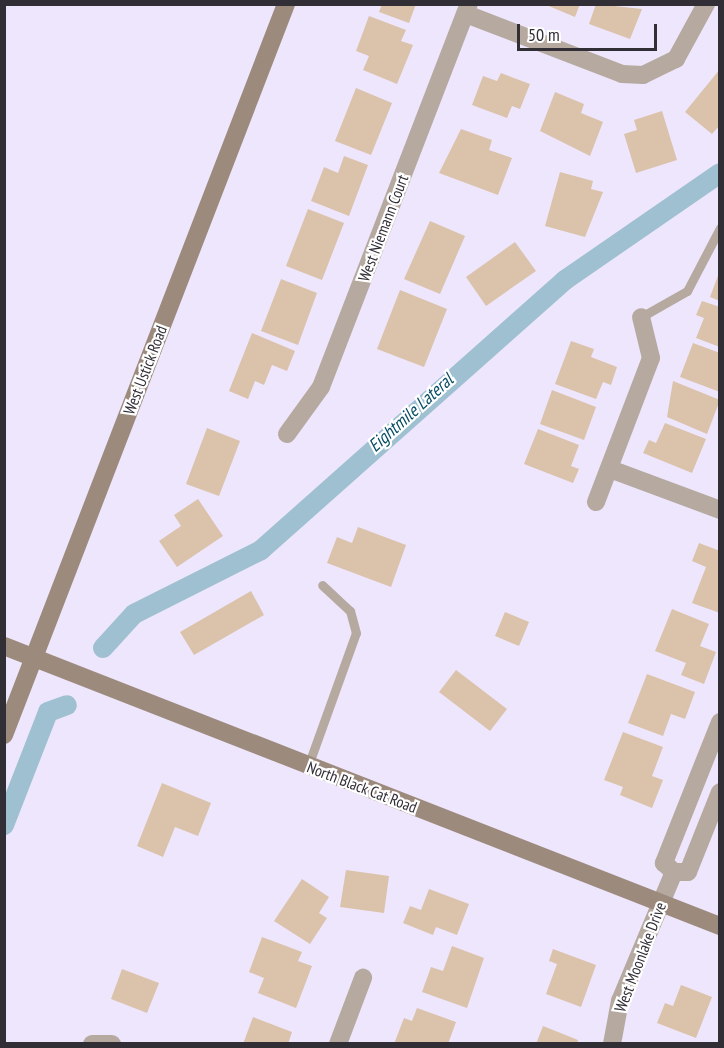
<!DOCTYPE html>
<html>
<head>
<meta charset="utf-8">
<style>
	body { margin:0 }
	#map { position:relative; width:724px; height:1048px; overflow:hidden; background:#eee6fd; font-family:"PT Sans Narrow",sans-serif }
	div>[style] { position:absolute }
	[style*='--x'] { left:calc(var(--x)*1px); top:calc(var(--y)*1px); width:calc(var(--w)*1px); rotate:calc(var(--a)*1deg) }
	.canal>* { height:20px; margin:-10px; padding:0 10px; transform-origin:10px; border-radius:10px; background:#9ec0d0 }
	.building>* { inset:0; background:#dbc2aa }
	.lane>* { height:9px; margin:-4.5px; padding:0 4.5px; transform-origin:4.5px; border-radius:4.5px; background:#b6aaa0 }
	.street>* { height:18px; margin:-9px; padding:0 9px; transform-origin:9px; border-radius:9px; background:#b6aaa0 }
	.secondary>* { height:18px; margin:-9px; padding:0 9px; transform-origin:9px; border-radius:9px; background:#9c8a7c }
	span { translate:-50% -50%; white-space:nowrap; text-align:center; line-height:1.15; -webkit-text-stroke:4.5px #fff; paint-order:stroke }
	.street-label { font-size:16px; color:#312e36 }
	.water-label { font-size:18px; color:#054b63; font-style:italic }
	.frame { position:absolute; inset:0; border:6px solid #312e36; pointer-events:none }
	.scale { position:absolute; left:517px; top:24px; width:140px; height:27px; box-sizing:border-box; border:3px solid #312e36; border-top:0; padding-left:8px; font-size:18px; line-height:21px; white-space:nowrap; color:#312e36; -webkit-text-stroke:4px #fff; paint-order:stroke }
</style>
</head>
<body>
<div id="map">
	<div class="canal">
		<i style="--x:103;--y:648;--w:46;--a:-47.6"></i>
		<i style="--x:134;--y:614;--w:142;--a:-26.7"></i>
		<i style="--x:261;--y:550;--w:407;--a:-41.6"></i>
		<i style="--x:565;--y:280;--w:188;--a:-34.6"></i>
		<i style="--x:4;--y:825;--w:121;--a:-68.7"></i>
		<i style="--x:48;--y:712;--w:20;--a:-20"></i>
	</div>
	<div class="building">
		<i style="clip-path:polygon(382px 4px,416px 4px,409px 23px,379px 12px)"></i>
		<i style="clip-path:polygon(544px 4px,580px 4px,575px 17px)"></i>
		<i style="clip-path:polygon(596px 4px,642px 9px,630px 39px,589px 24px)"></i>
		<i style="clip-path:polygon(369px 16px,406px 30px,401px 41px,413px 45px,397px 84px,363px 70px,369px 56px,356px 51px)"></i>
		<i style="clip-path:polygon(720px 69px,720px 125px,712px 134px,685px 112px)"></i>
		<i style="clip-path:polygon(501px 73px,530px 84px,520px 109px,512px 106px,507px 118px,472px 105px,483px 76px,497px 81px)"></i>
		<i style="clip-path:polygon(356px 88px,392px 103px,371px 155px,335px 141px)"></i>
		<i style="clip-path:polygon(555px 92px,584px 104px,581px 113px,603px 122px,590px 156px,540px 131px)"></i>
		<i style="clip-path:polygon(662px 111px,677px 160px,636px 173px,624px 134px,637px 130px,634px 120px)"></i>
		<i style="clip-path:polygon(461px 129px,492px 140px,489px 150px,512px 158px,498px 195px,439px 173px)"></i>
		<i style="clip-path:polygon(344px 156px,368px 165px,349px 216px,311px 201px,324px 167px,338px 173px)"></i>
		<i style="clip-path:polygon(560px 172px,593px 181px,591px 189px,603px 192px,585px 237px,545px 226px)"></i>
		<i style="clip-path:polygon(308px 209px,344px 223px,322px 280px,286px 266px)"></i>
		<i style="clip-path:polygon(430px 221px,465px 236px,440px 294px,404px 279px)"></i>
		<i style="clip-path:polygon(515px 242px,536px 271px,486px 306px,466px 277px)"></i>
		<i style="clip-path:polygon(719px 273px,720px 273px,720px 301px,710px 297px)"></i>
		<i style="clip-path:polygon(281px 279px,317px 293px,298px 345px,261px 331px)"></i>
		<i style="clip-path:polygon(400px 290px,447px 309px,424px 367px,377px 349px)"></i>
		<i style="clip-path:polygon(702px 301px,720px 307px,720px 347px,696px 338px,704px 318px,696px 315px)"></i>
		<i style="clip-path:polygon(252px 333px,295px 351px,287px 371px,272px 365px,264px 385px,255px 381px,248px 399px,229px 391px)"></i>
		<i style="clip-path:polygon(571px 341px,594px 349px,591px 357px,617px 367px,611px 385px,603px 382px,596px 399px,555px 384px)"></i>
		<i style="clip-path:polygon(693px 343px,720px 353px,720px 392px,680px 377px)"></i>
		<i style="clip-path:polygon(673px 381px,720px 400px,707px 434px,667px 417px)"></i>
		<i style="clip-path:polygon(552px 390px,596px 407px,584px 440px,540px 424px)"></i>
		<i style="clip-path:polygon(665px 423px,706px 439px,692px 473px,643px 453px,649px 440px,656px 443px)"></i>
		<i style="clip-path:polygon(207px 428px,240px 441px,219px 496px,186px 484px)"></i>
		<i style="clip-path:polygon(538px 429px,579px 445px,571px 466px,579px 469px,573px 483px,524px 464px)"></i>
		<i style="clip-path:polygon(198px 499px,223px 536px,177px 567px,159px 541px,181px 526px,174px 515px)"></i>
		<i style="clip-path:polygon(358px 527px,406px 545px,391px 587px,327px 563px,337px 537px,352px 543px)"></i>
		<i style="clip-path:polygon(699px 543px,720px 551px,720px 613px,692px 603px,706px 567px,692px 561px)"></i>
		<i style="clip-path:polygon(251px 591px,264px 615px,194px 655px,180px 632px)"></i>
		<i style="clip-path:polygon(672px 609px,709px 624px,700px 646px,716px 652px,704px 684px,681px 675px,686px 663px,655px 651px)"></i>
		<i style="clip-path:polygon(505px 612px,529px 622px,519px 646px,495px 636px)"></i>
		<i style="clip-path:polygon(456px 670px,507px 709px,490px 731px,439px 692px)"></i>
		<i style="clip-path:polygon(647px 674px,695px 692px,685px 719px,671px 714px,663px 736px,628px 723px)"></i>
		<i style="clip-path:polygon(623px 732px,663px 747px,652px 776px,663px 780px,652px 808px,620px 795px,623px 787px,604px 780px)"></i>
		<i style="clip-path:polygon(162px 783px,211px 803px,198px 836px,175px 827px,163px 857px,137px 846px)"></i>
		<i style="clip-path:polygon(346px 870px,389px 876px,384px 913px,340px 907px)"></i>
		<i style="clip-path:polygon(302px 879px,329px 897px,319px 913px,327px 918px,310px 944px,274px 921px)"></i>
		<i style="clip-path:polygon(429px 889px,469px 904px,457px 935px,436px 927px,433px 935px,403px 923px,410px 906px,421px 910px)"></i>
		<i style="clip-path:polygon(262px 937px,302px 952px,298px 961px,312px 966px,296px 1008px,258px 993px,264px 978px,249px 972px)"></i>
		<i style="clip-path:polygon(452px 946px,484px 958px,467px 1008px,422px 992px,431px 967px,443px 971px)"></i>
		<i style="clip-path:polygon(553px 949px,596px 965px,581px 1007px,546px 994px,557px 964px,549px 961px)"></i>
		<i style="clip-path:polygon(122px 969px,159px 983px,147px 1013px,111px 999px)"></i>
		<i style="clip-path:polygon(681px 985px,712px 997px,696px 1038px,657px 1023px,665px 1003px,673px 1006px)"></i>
		<i style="clip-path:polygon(417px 1008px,456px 1022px,448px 1044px,394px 1044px,404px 1018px,412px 1021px)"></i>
		<i style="clip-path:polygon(253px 1017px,292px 1032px,288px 1044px,243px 1044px)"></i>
		<i style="clip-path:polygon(543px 1026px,578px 1040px,577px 1044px,536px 1044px)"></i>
	</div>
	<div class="lane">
		<i style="--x:641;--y:317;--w:53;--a:-29.5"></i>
		<i style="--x:687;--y:291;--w:71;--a:-62.4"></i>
		<i style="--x:308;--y:766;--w:141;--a:-70.2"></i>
		<i style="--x:356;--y:633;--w:23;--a:-105"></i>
		<i style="--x:350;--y:611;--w:38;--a:-137"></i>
	</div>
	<div class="street">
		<i style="--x:466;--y:14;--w:167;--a:21"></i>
		<i style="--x:622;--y:74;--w:21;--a:3"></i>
		<i style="--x:643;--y:75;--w:37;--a:-26"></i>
		<i style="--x:676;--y:59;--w:63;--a:-61.4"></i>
		<i style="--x:287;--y:434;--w:58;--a:-54.1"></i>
		<i style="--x:321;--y:387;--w:411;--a:-68.9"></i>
		<i style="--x:610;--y:469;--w:117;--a:20.4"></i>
		<i style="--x:596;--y:502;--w:154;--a:-69.1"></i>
		<i style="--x:651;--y:358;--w:42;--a:-103.7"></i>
		<i style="--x:720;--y:722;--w:152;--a:111.7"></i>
		<i style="--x:664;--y:863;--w:13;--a:42"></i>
		<i style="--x:674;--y:872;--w:14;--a:0"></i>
		<i style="--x:688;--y:872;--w:86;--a:-68.2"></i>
		<i style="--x:92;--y:1044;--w:20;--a:0"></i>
		<i style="--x:338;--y:1044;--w:71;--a:-69.3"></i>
		<i style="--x:612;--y:1044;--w:44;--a:-79.5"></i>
		<i style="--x:620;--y:1001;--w:140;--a:-67.3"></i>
	</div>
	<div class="secondary">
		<i style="--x:4;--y:646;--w:769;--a:21.36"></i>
		<i style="--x:4;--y:735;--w:784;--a:-68.9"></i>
	</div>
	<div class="street-label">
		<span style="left:383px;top:228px;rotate:-69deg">West Niemann Court</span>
		<span style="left:145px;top:370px;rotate:-69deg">West Ustick Road</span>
		<span style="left:362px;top:787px;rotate:21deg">North Black Cat Road</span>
		<span style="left:640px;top:957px;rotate:-69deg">West Moonlake Drive</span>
	</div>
	<div class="water-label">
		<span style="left:411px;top:413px;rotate:-42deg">Eightmile Lateral</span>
	</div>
	<div class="frame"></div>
	<div class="scale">50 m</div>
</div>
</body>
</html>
